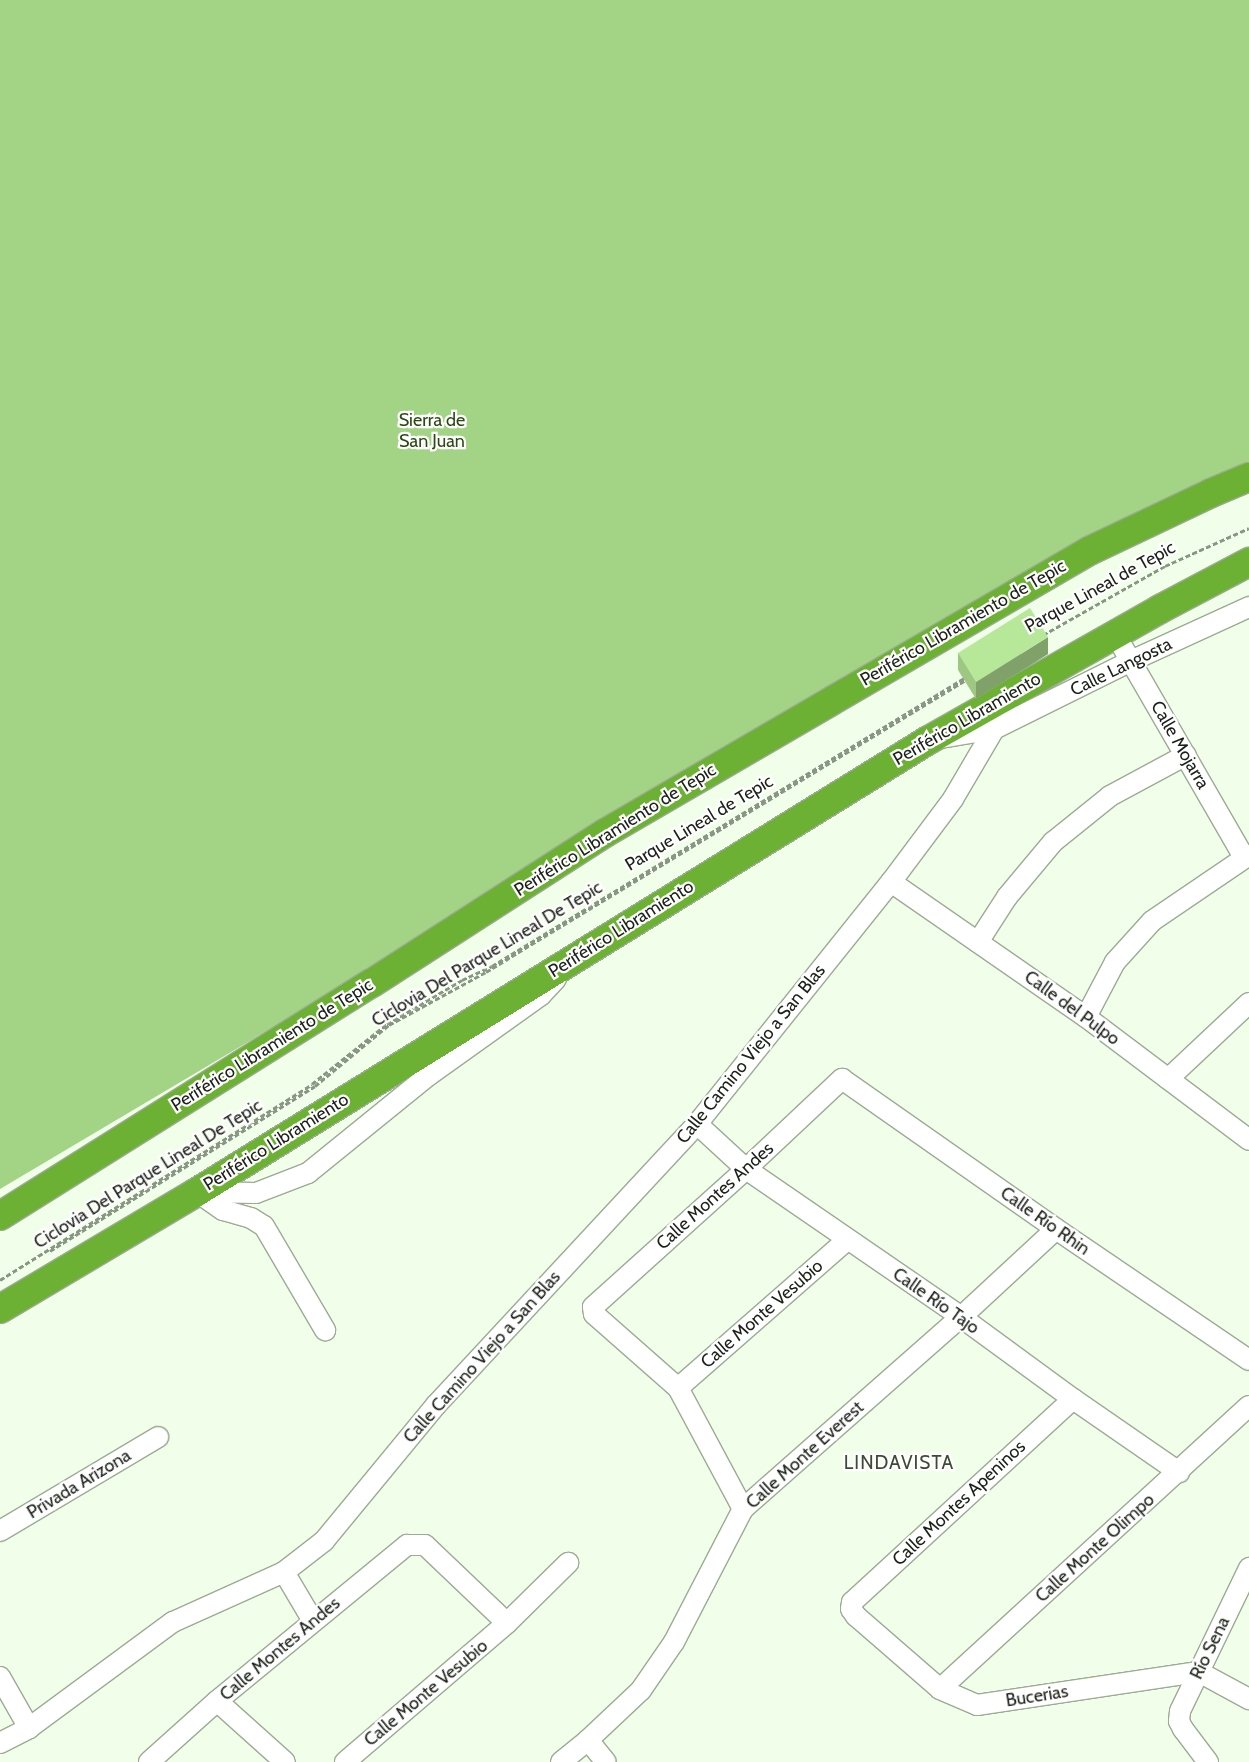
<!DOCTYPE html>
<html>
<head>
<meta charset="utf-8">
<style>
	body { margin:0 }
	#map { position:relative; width:1249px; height:1762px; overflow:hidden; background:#f1feea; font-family:Cabin,sans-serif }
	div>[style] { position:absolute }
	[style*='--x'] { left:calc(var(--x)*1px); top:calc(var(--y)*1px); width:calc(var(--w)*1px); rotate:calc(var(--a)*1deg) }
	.forest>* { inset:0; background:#a3d385 }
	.path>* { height:3px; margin-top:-1.5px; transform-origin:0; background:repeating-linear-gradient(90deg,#8b9586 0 5px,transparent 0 7.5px) }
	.roads { filter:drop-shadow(1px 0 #9cab93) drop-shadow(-1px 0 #9cab93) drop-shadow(0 1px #9cab93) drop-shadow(0 -1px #9cab93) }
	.minor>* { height:20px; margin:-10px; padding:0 10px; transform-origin:10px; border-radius:10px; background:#fff }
	.highway>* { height:28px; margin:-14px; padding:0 14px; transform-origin:14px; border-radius:14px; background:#6cb034 }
	.wall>* { inset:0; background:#9dc783 }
	.shaded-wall>* { inset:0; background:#80a26a }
	.building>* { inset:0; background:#b7e798 }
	span { translate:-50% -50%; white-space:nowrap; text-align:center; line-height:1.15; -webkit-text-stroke:4.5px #fff; paint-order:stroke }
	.park-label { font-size:18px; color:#2b4913 }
	.street-label { font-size:18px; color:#1b2118 }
	.neighbourhood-label { font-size:19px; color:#3d4a36; letter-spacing:1px }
</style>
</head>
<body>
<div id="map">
	<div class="forest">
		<i style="clip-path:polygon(0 0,1249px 0,1249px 464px,639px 810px,0 1189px)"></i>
	</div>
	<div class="path">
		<i style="--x:1043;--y:635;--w:140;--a:-29.5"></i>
		<i style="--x:1165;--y:566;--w:92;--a:-24.3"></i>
		<i style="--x:50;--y:1251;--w:312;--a:-31.9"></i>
		<i style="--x:315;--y:1086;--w:96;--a:-39.5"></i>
		<i style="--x:389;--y:1025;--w:111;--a:-28.7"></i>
		<i style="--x:486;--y:972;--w:565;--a:-31.33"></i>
		<i style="--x:0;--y:1280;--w:368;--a:-32.1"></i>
		<i style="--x:312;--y:1084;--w:96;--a:-38.7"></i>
		<i style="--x:387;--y:1024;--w:87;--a:-30.4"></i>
		<i style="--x:462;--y:980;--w:33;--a:-25"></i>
		<i style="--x:492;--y:966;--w:555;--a:-31.37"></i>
	</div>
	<div class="roads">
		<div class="minor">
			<i style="--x:1115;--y:634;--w:258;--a:60"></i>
			<i style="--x:941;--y:738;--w:54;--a:-9.6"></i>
			<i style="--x:994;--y:729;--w:153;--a:-26.4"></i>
			<i style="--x:1131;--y:661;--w:130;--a:-24.6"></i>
			<i style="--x:891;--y:882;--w:237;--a:34.7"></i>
			<i style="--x:1086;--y:1017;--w:204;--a:37"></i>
			<i style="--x:978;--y:942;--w:54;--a:-57.2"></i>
			<i style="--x:1007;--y:897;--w:72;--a:-50.1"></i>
			<i style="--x:1053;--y:842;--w:73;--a:-38.9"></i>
			<i style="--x:1110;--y:796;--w:86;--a:-28.3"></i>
			<i style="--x:1086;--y:1017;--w:62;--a:-62.2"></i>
			<i style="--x:1115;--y:962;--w:55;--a:-47.9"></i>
			<i style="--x:1152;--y:921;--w:117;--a:-34.2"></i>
			<i style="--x:1168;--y:1079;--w:111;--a:-43.2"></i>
			<i style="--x:697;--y:1124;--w:67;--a:42.6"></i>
			<i style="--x:746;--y:1169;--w:261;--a:34.5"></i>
			<i style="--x:961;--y:1317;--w:139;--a:36.2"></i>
			<i style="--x:1073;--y:1399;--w:129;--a:34.6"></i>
			<i style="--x:197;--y:1192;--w:59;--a:1"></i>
			<i style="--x:256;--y:1193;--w:56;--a:-21"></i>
			<i style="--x:308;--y:1173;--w:156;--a:-39"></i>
			<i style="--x:429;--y:1075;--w:138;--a:-35.5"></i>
			<i style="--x:541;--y:995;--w:22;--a:-47"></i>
			<i style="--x:197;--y:1192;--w:32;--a:35"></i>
			<i style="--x:223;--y:1210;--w:29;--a:16"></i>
			<i style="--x:251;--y:1218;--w:15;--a:32"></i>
			<i style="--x:264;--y:1226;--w:121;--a:59.6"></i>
			<i style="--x:678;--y:1388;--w:225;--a:-41.2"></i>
			<i style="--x:1073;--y:1399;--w:300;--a:137.4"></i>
			<i style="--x:852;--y:1602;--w:7;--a:98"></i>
			<i style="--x:851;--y:1609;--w:9;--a:54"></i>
			<i style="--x:856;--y:1616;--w:111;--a:41"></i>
			<i style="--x:940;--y:1689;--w:40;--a:23.4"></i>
			<i style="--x:977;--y:1705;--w:224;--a:-8.5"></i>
			<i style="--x:1199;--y:1672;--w:57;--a:28.4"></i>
			<i style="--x:743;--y:1509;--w:137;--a:-118.2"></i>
			<i style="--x:678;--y:1388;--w:112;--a:-138.6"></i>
			<i style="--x:594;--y:1314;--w:7;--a:-98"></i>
			<i style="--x:593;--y:1307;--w:206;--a:-42"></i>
			<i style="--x:746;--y:1169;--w:132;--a:-43.2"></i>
			<i style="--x:842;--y:1079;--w:261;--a:35"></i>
			<i style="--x:1056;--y:1229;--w:233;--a:34.2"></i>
			<i style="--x:0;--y:1531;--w:184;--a:-30.7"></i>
			<i style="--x:284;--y:1572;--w:57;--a:59.4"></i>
			<i style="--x:0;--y:1677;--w:59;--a:60.4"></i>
			<i style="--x:940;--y:1689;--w:419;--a:-42.5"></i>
			<i style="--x:217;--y:1701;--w:91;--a:41.9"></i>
			<i style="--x:588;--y:1740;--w:28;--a:51"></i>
			<i style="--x:0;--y:1743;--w:33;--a:-27"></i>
			<i style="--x:29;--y:1728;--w:179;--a:-36.4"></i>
			<i style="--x:173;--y:1622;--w:122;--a:-24.2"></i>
			<i style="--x:284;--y:1572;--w:51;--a:-37.8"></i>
			<i style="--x:324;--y:1541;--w:176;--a:-50.5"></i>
			<i style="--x:436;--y:1405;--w:384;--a:-47.1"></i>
			<i style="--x:697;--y:1124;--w:310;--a:-51.3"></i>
			<i style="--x:891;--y:882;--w:104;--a:-53.2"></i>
			<i style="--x:953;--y:799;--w:81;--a:-59.6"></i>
			<i style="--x:149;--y:1762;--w:91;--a:-41.9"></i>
			<i style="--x:217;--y:1701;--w:246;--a:-39.4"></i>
			<i style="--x:407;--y:1545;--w:18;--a:0"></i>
			<i style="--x:425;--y:1545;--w:113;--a:43.6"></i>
			<i style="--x:345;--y:1762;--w:213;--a:-40.6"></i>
			<i style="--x:507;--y:1623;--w:86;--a:-44.5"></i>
			<i style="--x:561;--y:1762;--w:35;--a:-39"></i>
			<i style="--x:588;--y:1740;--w:73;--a:-43.3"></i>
			<i style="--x:641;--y:1690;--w:58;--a:-55.5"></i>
			<i style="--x:674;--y:1642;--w:150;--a:-62.6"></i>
			<i style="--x:743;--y:1509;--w:290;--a:-41.4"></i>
			<i style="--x:961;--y:1317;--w:129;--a:-42.8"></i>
			<i style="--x:1208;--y:1762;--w:41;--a:-127.1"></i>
			<i style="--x:1183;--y:1729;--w:9;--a:-117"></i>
			<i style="--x:1179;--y:1721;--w:10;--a:-84"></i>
			<i style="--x:1180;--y:1711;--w:159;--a:-64.2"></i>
		</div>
		<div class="highway">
			<i style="--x:0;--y:1216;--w:439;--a:-32.1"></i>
			<i style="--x:372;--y:983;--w:277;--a:-32.8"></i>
			<i style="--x:605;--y:833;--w:560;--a:-30.23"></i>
			<i style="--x:1089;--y:551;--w:135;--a:-25.4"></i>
			<i style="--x:1211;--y:493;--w:41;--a:-22.8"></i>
			<i style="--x:0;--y:1309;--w:229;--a:-30.7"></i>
			<i style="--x:197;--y:1192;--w:858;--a:-31.71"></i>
			<i style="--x:927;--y:741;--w:268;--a:-29.5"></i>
			<i style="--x:1160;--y:609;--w:101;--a:-27.8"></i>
		</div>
	</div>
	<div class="wall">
		<i style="clip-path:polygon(958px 653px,1048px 654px,976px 699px,958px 670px)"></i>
	</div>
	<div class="shaded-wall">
		<i style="clip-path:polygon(1048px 637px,1048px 654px,976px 699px,976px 682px)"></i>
	</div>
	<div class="building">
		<i style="clip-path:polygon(1030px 608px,1048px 637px,976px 682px,958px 653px)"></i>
	</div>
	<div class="park-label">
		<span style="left:432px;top:431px">Sierra de<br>San Juan</span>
	</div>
	<div class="street-label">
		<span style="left:1100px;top:587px;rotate:-29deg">Parque Lineal de Tepic</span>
		<span style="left:963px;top:623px;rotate:-30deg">Periférico Libramiento de Tepic</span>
		<span style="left:1121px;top:667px;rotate:-26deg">Calle Langosta</span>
		<span style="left:967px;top:719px;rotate:-30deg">Periférico Libramiento</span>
		<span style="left:1180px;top:745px;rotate:60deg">Calle Mojarra</span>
		<span style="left:699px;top:823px;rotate:-31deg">Parque Lineal de Tepic</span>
		<span style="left:615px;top:830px;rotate:-32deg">Periférico Libramiento de Tepic</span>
		<span style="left:621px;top:929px;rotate:-32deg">Periférico Libramiento</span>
		<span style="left:487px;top:954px;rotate:-31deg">Ciclovia Del Parque Lineal De Tepic</span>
		<span style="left:1072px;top:1008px;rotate:36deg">Calle del Pulpo</span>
		<span style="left:272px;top:1045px;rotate:-32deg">Periférico Libramiento de Tepic</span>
		<span style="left:751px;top:1054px;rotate:-51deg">Calle Camino Viejo a San Blas</span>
		<span style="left:276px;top:1142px;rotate:-32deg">Periférico Libramiento</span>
		<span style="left:148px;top:1174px;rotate:-32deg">Ciclovia Del Parque Lineal De Tepic</span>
		<span style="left:715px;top:1196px;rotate:-42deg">Calle Montes Andes</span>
		<span style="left:1045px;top:1221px;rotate:35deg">Calle Río Rhin</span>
		<span style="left:936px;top:1301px;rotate:35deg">Calle Río Tajo</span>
		<span style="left:762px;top:1314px;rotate:-41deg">Calle Monte Vesubio</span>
		<span style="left:482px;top:1357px;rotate:-48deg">Calle Camino Viejo a San Blas</span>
		<span style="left:805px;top:1455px;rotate:-42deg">Calle Monte Everest</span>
		<span style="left:79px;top:1484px;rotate:-31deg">Privada Arizona</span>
		<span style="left:959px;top:1503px;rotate:-43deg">Calle Montes Apeninos</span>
		<span style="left:1095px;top:1548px;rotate:-42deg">Calle Monte Olimpo</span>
		<span style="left:1210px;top:1648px;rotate:-64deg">Río Sena</span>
		<span style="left:280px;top:1649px;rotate:-40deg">Calle Montes Andes</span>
		<span style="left:426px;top:1693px;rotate:-40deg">Calle Monte Vesubio</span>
		<span style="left:1037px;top:1696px;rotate:-9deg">Bucerias</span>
	</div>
	<div class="neighbourhood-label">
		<span style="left:899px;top:1463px">LINDAVISTA</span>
	</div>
</div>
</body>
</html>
